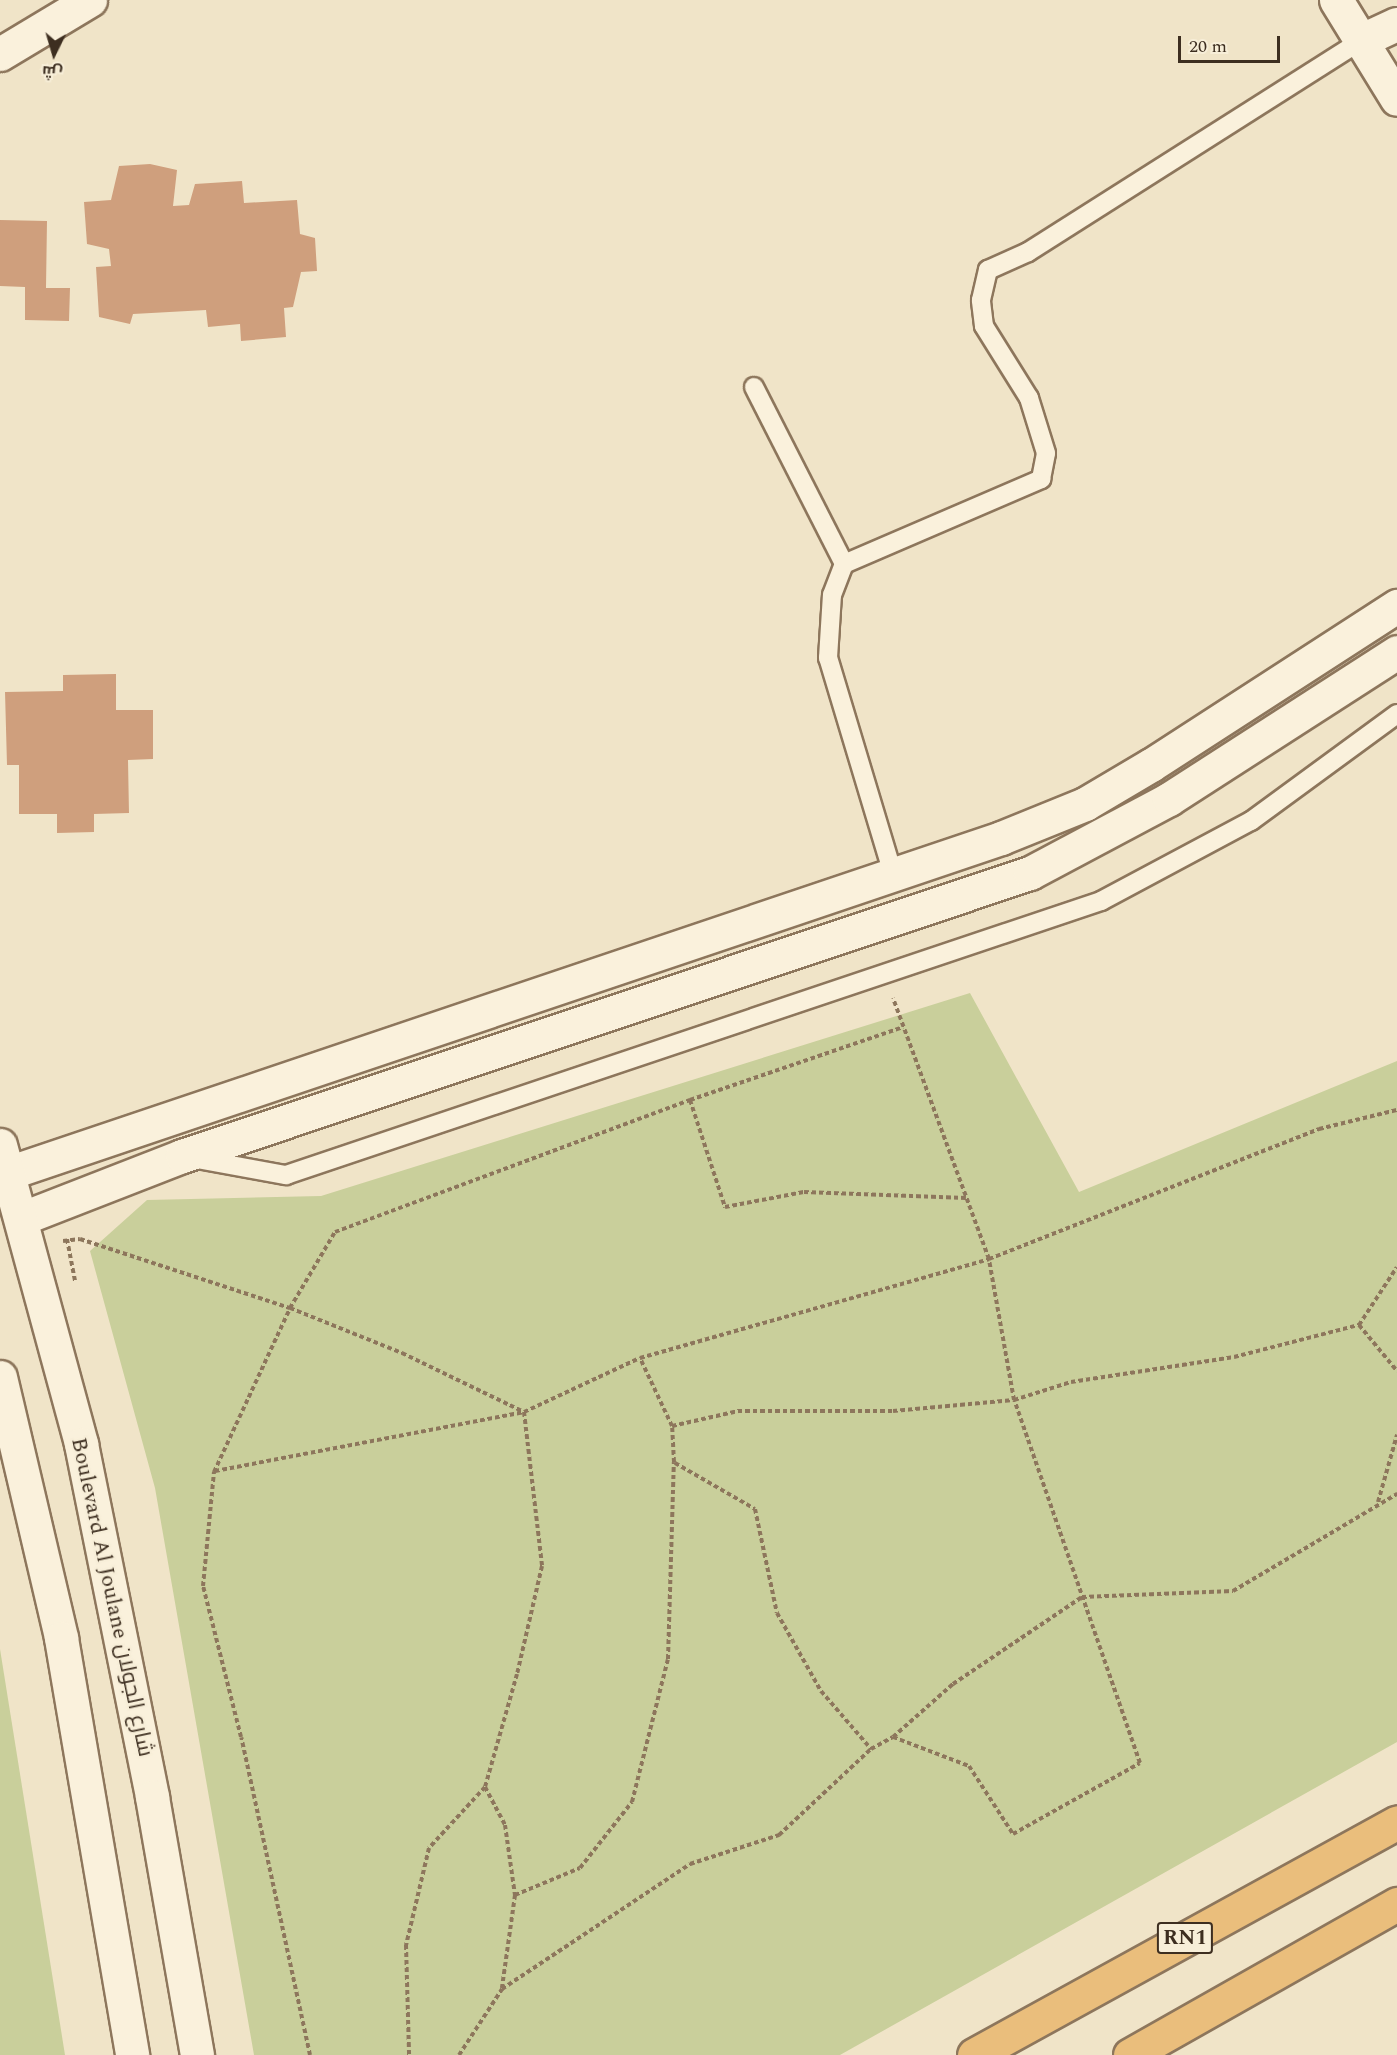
<!DOCTYPE html>
<html>
<head>
<meta charset="utf-8">
<style>
	body { margin:0 }
	#map { position:relative; width:1397px; height:2055px; overflow:hidden; background:#f0e4c8; font-family:Spectral,Cairo,serif }
	div>[style] { position:absolute }
	[style*='--x'] { left:calc(var(--x)*1px); top:calc(var(--y)*1px); width:calc(var(--w)*1px); rotate:calc(var(--a)*1deg) }
	.green>* { inset:0; background:#c9cf9b }
	.building>* { inset:0; background:#cf9f7d }
	.path>* { height:4px; margin-top:-2px; transform-origin:0; background:repeating-linear-gradient(90deg,#8d765c 0 4.5px,transparent 0 7.5px) }
	.roads { filter:drop-shadow(2px 0 #8d765c) drop-shadow(-2px 0 #8d765c) drop-shadow(0 2px #8d765c) drop-shadow(0 -2px #8d765c) }
	.service>* { height:18px; margin:-9px; padding:0 9px; transform-origin:9px; border-radius:9px; background:#faf1dc }
	.minor>* { height:33px; margin:-16.5px; padding:0 16.5px; transform-origin:16.5px; border-radius:16.5px; background:#faf1dc }
	.secondary>* { height:33px; margin:-16.5px; padding:0 16.5px; transform-origin:16.5px; border-radius:16.5px; background:#faf1dc }
	.trunk>* { height:33px; margin:-16.5px; padding:0 16.5px; transform-origin:16.5px; border-radius:16.5px; background:#eabe7c }
	span { translate:-50% -50%; white-space:nowrap; text-align:center; line-height:1.15; -webkit-text-stroke:4.5px #f7eed8; paint-order:stroke }
	.shield-label span { padding:2px 4px; background:#f7eed8; border:2px solid; border-radius:4px; -webkit-text-stroke-width:0 }
	.shield-label { font-size:21px; color:#3d2e20; font-weight:700 }
	.street-label { font-size:22px; color:#3d2e20 }
	.north { position:absolute; left:24px; top:24px; width:60px; height:60px; -webkit-text-stroke:4px #f7eed8; paint-order:stroke; rotate:185deg; font-size:16px; font-weight:700; line-height:24px; text-align:center; color:#3d2e20 }
	.north::after { content:''; display:block; margin:auto; width:21px; height:27px; background:#3d2e20; clip-path:polygon(50% 0,100% 100%,50% 72%,0 100%) }
	.scale { position:absolute; left:1178px; top:36px; width:102px; height:27px; box-sizing:border-box; border:3px solid #3d2e20; border-top:0; padding-left:8px; font-size:18px; line-height:21px; white-space:nowrap; color:#3d2e20; -webkit-text-stroke:4px #f7eed8; paint-order:stroke }
</style>
</head>
<body>
<div id="map">
	<div class="green">
		<i style="clip-path:polygon(970px 993px,1079px 1192px,1397px 1061px,1397px 1742px,840px 2055px,254px 2055px,155px 1488px,90px 1251px,147px 1200px,321px 1196px)"></i>
		<i style="clip-path:polygon(0 1649px,65px 2055px,0 2055px)"></i>
	</div>
	<div class="building">
		<i style="clip-path:polygon(150px 164px,177px 170px,173px 206px,189px 205px,195px 184px,242px 181px,244px 203px,297px 200px,300px 234px,315px 238px,317px 271px,301px 272px,293px 307px,284px 308px,286px 337px,241px 341px,240px 324px,208px 327px,206px 310px,133px 314px,130px 324px,99px 317px,96px 267px,111px 266px,109px 249px,87px 244px,84px 202px,111px 200px,119px 166px)"></i>
		<i style="clip-path:polygon(0 220px,47px 221px,46px 288px,70px 288px,69px 321px,25px 320px,25px 287px,0 286px)"></i>
		<i style="clip-path:polygon(116px 674px,116px 710px,153px 710px,153px 759px,128px 760px,129px 813px,94px 814px,94px 832px,57px 833px,57px 814px,19px 814px,19px 765px,7px 765px,5px 692px,63px 691px,63px 675px)"></i>
	</div>
	<div class="path">
		<i style="--x:690;--y:1100;--w:113;--a:71.9"></i>
		<i style="--x:725;--y:1207;--w:80;--a:-10.8"></i>
		<i style="--x:804;--y:1192;--w:162;--a:2.1"></i>
		<i style="--x:67;--y:1239;--w:43;--a:79.2"></i>
		<i style="--x:63;--y:1241;--w:17;--a:-7"></i>
		<i style="--x:80;--y:1239;--w:221;--a:18.2"></i>
		<i style="--x:290;--y:1308;--w:121;--a:21.9"></i>
		<i style="--x:402;--y:1353;--w:136;--a:25.8"></i>
		<i style="--x:524;--y:1412;--w:155;--a:83.3"></i>
		<i style="--x:542;--y:1566;--w:111;--a:103"></i>
		<i style="--x:517;--y:1674;--w:117;--a:105.8"></i>
		<i style="--x:485;--y:1787;--w:83;--a:132.6"></i>
		<i style="--x:429;--y:1848;--w:100;--a:103.3"></i>
		<i style="--x:406;--y:1945;--w:110;--a:88.4"></i>
		<i style="--x:1359;--y:1325;--w:60;--a:50.4"></i>
		<i style="--x:672;--y:1426;--w:68;--a:-12.8"></i>
		<i style="--x:738;--y:1411;--w:155;--a:0"></i>
		<i style="--x:893;--y:1411;--w:121;--a:-5.2"></i>
		<i style="--x:1014;--y:1400;--w:60;--a:-17.5"></i>
		<i style="--x:1071;--y:1382;--w:165;--a:-8.7"></i>
		<i style="--x:1234;--y:1357;--w:129;--a:-14.4"></i>
		<i style="--x:1359;--y:1325;--w:69;--a:-56.8"></i>
		<i style="--x:675;--y:1463;--w:92;--a:29.9"></i>
		<i style="--x:755;--y:1509;--w:106;--a:78.1"></i>
		<i style="--x:777;--y:1613;--w:90;--a:60.6"></i>
		<i style="--x:821;--y:1691;--w:77;--a:49.2"></i>
		<i style="--x:215;--y:1471;--w:315;--a:-10.8"></i>
		<i style="--x:524;--y:1412;--w:128;--a:-25"></i>
		<i style="--x:640;--y:1358;--w:363;--a:-15.8"></i>
		<i style="--x:989;--y:1259;--w:355;--a:-21.5"></i>
		<i style="--x:1319;--y:1129;--w:80;--a:-13.7"></i>
		<i style="--x:1378;--y:1502;--w:70;--a:-74.2"></i>
		<i style="--x:893;--y:1737;--w:80;--a:-41.5"></i>
		<i style="--x:953;--y:1684;--w:156;--a:-34"></i>
		<i style="--x:1082;--y:1597;--w:151;--a:-2.3"></i>
		<i style="--x:1233;--y:1591;--w:191;--a:-30.6"></i>
		<i style="--x:485;--y:1787;--w:43;--a:62.2"></i>
		<i style="--x:505;--y:1825;--w:71;--a:81.9"></i>
		<i style="--x:515;--y:1895;--w:94;--a:98"></i>
		<i style="--x:515;--y:1895;--w:70;--a:-22.6"></i>
		<i style="--x:580;--y:1868;--w:84;--a:-51.8"></i>
		<i style="--x:632;--y:1802;--w:147;--a:-75.9"></i>
		<i style="--x:668;--y:1659;--w:197;--a:-88.3"></i>
		<i style="--x:674;--y:1462;--w:36;--a:-93"></i>
		<i style="--x:672;--y:1426;--w:75;--a:-115.2"></i>
		<i style="--x:310;--y:2055;--w:325;--a:-102.2"></i>
		<i style="--x:241;--y:1737;--w:156;--a:-104.1"></i>
		<i style="--x:203;--y:1586;--w:115;--a:-84.5"></i>
		<i style="--x:214;--y:1472;--w:181;--a:-65.1"></i>
		<i style="--x:290;--y:1308;--w:88;--a:-59.4"></i>
		<i style="--x:335;--y:1232;--w:379;--a:-20.4"></i>
		<i style="--x:690;--y:1100;--w:225;--a:-18.9"></i>
		<i style="--x:459;--y:2055;--w:79;--a:-56.9"></i>
		<i style="--x:502;--y:1989;--w:226;--a:-33.6"></i>
		<i style="--x:690;--y:1864;--w:94;--a:-18"></i>
		<i style="--x:779;--y:1835;--w:126;--a:-43.1"></i>
		<i style="--x:871;--y:1749;--w:25;--a:-29"></i>
		<i style="--x:893;--y:1737;--w:81;--a:20.9"></i>
		<i style="--x:969;--y:1766;--w:81;--a:57.1"></i>
		<i style="--x:1013;--y:1834;--w:145;--a:-29.2"></i>
		<i style="--x:1140;--y:1763;--w:384;--a:-109.1"></i>
		<i style="--x:1014;--y:1400;--w:143;--a:-100.1"></i>
		<i style="--x:989;--y:1259;--w:278;--a:-110.2"></i>
	</div>
	<div class="roads">
		<div class="service">
			<i style="--x:754;--y:387;--w:199;--a:63"></i>
			<i style="--x:893;--y:874;--w:226;--a:-106.7"></i>
			<i style="--x:828;--y:658;--w:63;--a:-86.4"></i>
			<i style="--x:832;--y:595;--w:33;--a:-69"></i>
			<i style="--x:844;--y:564;--w:215;--a:-23.3"></i>
			<i style="--x:1041;--y:479;--w:26;--a:-79"></i>
			<i style="--x:1046;--y:453;--w:58;--a:-107.2"></i>
			<i style="--x:1029;--y:398;--w:85;--a:-122"></i>
			<i style="--x:984;--y:326;--w:26;--a:-97"></i>
			<i style="--x:981;--y:300;--w:31;--a:-77"></i>
			<i style="--x:988;--y:270;--w:44;--a:-24.2"></i>
			<i style="--x:1028;--y:252;--w:396;--a:-32.4"></i>
			<i style="--x:192;--y:1158;--w:96;--a:10.3"></i>
			<i style="--x:286;--y:1175;--w:860;--a:-18.58"></i>
			<i style="--x:1101;--y:901;--w:170;--a:-28.1"></i>
			<i style="--x:1251;--y:821;--w:181;--a:-36.2"></i>
		</div>
		<div class="minor">
			<i style="--x:1336;--y:0;--w:116;--a:58.4"></i>
			<i style="--x:1362;--y:40;--w:38;--a:-25"></i>
			<i style="--x:0;--y:54;--w:105;--a:-31"></i>
			<i style="--x:8;--y:1173;--w:1048;--a:-18.64"></i>
			<i style="--x:1001;--y:838;--w:91;--a:-22"></i>
			<i style="--x:1085;--y:804;--w:77;--a:-30.6"></i>
			<i style="--x:1151;--y:765;--w:293;--a:-32.9"></i>
			<i style="--x:23;--y:1218;--w:171;--a:-21.3"></i>
			<i style="--x:182;--y:1156;--w:894;--a:-18.46"></i>
			<i style="--x:1030;--y:873;--w:157;--a:-28"></i>
			<i style="--x:1169;--y:799;--w:271;--a:-32.8"></i>
		</div>
		<div class="secondary">
			<i style="--x:0;--y:1145;--w:310;--a:74.8"></i>
			<i style="--x:81;--y:1444;--w:360;--a:78.6"></i>
			<i style="--x:152;--y:1797;--w:262;--a:80.1"></i>
			<i style="--x:0;--y:1377;--w:268;--a:76.8"></i>
			<i style="--x:61;--y:1638;--w:423;--a:80.3"></i>
		</div>
		<div class="trunk">
			<i style="--x:974;--y:2055;--w:483;--a:-28.8"></i>
			<i style="--x:1130;--y:2055;--w:307;--a:-29.5"></i>
		</div>
	</div>
	<div class="shield-label">
		<span style="left:1185px;top:1938px">RN1</span>
	</div>
	<div class="street-label">
		<span style="left:112px;top:1597px;rotate:78deg">Boulevard Al Joulane شارع الجولان</span>
	</div>
	<div class="north">ش</div>
	<div class="scale">20 m</div>
</div>
</body>
</html>
